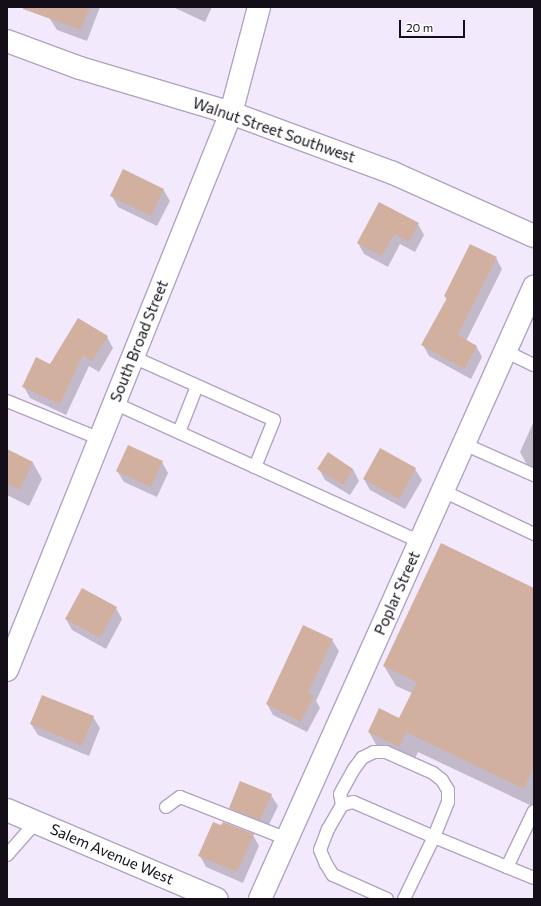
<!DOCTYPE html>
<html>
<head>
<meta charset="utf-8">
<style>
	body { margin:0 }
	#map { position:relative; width:541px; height:906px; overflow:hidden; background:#f3e9fd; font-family:Commissioner,sans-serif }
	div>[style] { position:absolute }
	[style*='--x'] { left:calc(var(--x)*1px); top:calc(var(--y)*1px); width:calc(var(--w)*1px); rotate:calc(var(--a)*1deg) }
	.shadow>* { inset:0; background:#0003 }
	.building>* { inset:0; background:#d2b0a0 }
	.roads { filter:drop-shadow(1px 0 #b2a3c1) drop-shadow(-1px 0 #b2a3c1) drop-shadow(0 1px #b2a3c1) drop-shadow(0 -1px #b2a3c1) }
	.service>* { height:12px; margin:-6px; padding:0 6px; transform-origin:6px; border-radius:6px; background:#fff }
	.minor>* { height:22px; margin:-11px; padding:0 11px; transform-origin:11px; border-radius:11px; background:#fff }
	.tertiary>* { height:22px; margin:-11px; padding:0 11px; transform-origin:11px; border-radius:11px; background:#fff }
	span { translate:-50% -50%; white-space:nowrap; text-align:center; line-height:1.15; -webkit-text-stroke:3px #fff; paint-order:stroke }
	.street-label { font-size:15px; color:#140e19 }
	.frame { position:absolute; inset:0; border:8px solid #140e19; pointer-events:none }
	.scale { position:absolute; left:399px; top:20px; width:66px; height:18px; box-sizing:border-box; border:2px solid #140e19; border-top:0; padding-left:5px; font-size:12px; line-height:14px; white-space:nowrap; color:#140e19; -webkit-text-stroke:3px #fff; paint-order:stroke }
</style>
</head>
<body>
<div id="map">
	<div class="shadow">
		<i style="clip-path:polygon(55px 7px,100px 7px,87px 41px,57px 30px,50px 19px)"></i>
		<i style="clip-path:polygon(173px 7px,212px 7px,205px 22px)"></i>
		<i style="clip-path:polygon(163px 189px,170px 201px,157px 226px,118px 207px,112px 196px)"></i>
		<i style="clip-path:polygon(418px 224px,424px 235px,415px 252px,400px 244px,388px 267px,364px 254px,358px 243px)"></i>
		<i style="clip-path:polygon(496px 258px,502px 269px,466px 341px,476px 346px,482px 357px,471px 379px,429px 356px,423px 345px,447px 300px,445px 296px)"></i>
		<i style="clip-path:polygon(107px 337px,113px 348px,99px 372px,89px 366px,66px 415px,30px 398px,24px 387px,51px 365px)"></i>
		<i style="clip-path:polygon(534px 421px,534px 473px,531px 472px,520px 452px)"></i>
		<i style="clip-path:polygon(7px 450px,33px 463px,42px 479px,29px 506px,7px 495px)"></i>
		<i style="clip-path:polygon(162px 462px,168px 473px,157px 497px,124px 482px,117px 471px)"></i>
		<i style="clip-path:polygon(319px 469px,353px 469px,359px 481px,350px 495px,325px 480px)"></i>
		<i style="clip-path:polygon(415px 469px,422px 480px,405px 509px,370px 490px,364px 479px)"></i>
		<i style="clip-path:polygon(534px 589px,534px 807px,418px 752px,411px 767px,380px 752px,369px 732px,379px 710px,400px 719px,412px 693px,396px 686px,384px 666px)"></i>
		<i style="clip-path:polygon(116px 608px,122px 619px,106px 649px,72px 630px,66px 619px)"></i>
		<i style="clip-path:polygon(332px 640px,339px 651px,316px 701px,320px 708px,307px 732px,273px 715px,267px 704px)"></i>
		<i style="clip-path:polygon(93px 717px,100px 728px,89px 756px,38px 735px,31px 724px)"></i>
		<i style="clip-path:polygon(271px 795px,278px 806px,266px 831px,236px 819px,230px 808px)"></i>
		<i style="clip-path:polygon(222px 827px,253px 835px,259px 846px,243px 883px,206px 867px,200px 856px)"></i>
	</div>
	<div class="building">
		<i style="clip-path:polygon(23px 7px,90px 7px,81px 30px,23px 9px)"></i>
		<i style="clip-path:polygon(123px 169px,164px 189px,151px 216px,110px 196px)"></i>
		<i style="clip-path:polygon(379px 202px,419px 223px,409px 242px,394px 234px,382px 256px,357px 243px)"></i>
		<i style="clip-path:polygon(470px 244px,497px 257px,458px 335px,477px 346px,464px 369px,421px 345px,447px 298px,444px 296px)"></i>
		<i style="clip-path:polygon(78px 318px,108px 336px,92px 361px,83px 355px,60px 404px,22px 387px,36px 357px,50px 364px)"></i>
		<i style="clip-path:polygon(128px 445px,163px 461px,151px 487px,116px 471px)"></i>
		<i style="clip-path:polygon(380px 448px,416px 468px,399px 499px,363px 479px)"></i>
		<i style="clip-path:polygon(7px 449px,33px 462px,20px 490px,7px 484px)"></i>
		<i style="clip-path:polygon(328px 452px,353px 469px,343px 485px,317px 469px)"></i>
		<i style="clip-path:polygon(441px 543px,534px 588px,534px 767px,524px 789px,406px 732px,399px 747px,368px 732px,379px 708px,399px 718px,417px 682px,383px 666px)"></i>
		<i style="clip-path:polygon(82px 588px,117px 607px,100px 638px,65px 619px)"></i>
		<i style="clip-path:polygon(303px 625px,333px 639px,308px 693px,314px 696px,301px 722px,266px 704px)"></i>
		<i style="clip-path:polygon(42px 695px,94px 716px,82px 746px,30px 724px)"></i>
		<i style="clip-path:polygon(240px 781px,272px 794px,260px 820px,229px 808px)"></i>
		<i style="clip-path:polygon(213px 822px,221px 825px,223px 822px,254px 834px,237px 872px,198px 856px)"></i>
	</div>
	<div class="roads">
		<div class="service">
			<i style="--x:505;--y:351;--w:32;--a:26"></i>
			<i style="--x:133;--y:357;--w:154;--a:24.1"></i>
			<i style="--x:274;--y:420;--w:51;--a:112"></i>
			<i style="--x:7;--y:401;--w:100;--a:22.2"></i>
			<i style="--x:114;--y:403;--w:336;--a:24.4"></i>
			<i style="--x:179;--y:432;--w:49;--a:-68.6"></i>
			<i style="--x:464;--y:444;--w:77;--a:23.9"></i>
			<i style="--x:443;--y:491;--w:101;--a:25.3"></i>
			<i style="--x:342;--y:805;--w:11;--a:-100"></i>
			<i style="--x:340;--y:794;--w:29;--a:-61"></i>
			<i style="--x:354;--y:769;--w:14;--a:-54"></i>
			<i style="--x:362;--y:758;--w:13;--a:-27"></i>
			<i style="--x:374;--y:752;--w:12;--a:0"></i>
			<i style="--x:386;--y:752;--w:51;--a:24.1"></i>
			<i style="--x:433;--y:773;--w:11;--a:38"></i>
			<i style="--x:442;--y:780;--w:12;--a:59"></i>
			<i style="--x:448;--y:790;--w:12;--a:90"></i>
			<i style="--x:448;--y:802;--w:38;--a:112"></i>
			<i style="--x:434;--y:837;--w:88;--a:-156.6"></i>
			<i style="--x:353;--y:802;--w:11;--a:165"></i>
			<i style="--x:342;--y:805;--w:28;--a:120"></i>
			<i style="--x:328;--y:829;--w:22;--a:111"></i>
			<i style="--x:320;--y:850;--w:15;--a:67"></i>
			<i style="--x:326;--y:864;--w:13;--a:58"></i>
			<i style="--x:333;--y:875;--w:59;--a:24"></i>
			<i style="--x:166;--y:807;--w:17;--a:-36"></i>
			<i style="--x:180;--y:797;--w:115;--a:21.4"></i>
			<i style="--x:7;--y:855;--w:44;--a:-48.7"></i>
			<i style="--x:507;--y:867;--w:62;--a:-64.3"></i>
			<i style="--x:404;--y:899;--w:69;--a:-64.2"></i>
			<i style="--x:434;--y:837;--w:108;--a:22.3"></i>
		</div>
		<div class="minor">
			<i style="--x:231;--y:113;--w:173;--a:20.3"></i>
			<i style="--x:393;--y:173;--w:154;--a:24.1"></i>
			<i style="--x:260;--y:899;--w:671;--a:-65.88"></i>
		</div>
		<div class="tertiary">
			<i style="--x:7;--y:41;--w:78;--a:20.3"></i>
			<i style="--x:80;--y:68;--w:158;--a:16.6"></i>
			<i style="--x:7;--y:670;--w:600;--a:-68.09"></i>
			<i style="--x:231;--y:113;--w:110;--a:-75.2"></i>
			<i style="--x:7;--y:810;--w:228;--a:23"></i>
		</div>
	</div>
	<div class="street-label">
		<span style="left:274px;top:130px;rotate:19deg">Walnut Street Southwest</span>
		<span style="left:139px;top:341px;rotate:-68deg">South Broad Street</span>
		<span style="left:397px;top:593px;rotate:-66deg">Poplar Street</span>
		<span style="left:112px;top:854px;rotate:23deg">Salem Avenue West</span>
	</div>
	<div class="frame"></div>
	<div class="scale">20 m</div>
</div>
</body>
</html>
